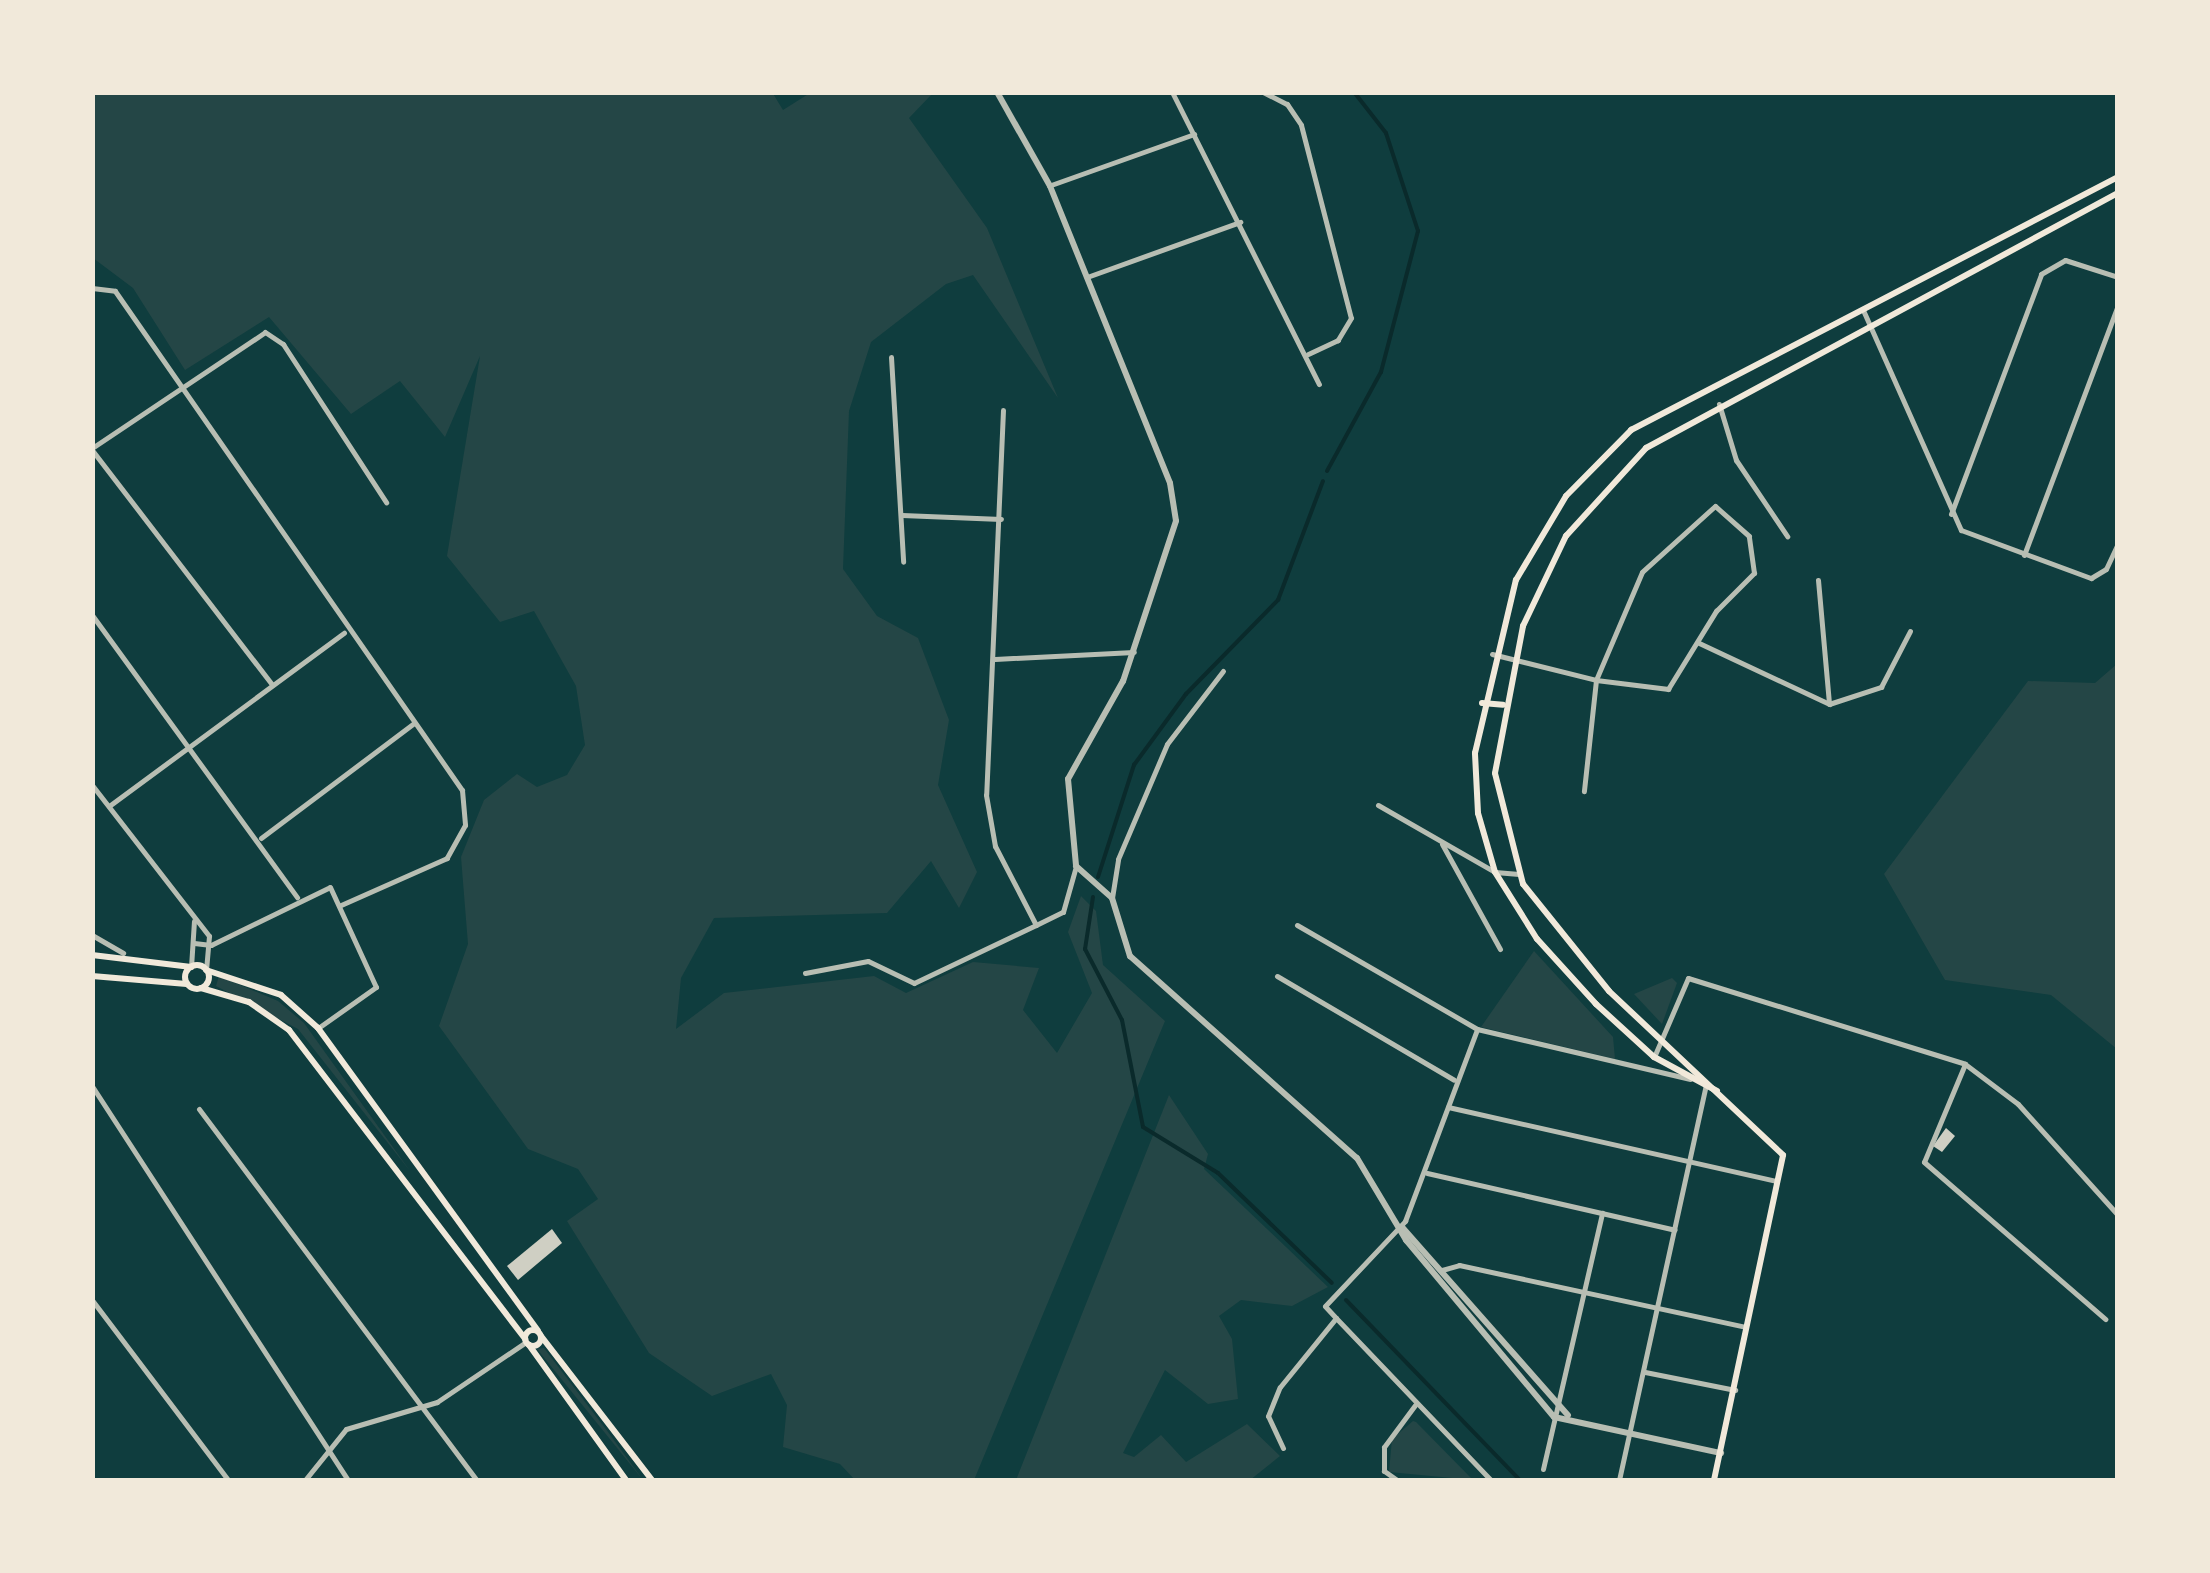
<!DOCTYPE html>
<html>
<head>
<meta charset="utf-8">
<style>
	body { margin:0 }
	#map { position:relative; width:2210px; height:1573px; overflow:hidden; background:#0f3d3e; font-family:"Varela Round",sans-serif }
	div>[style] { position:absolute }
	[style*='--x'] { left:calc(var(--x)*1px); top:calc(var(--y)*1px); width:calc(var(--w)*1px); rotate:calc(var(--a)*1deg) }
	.green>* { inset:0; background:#244646 }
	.stream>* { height:4px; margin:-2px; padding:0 2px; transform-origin:2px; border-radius:2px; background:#0a2a2b }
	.building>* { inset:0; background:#cfcfc3 }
	.minor>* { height:5px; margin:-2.5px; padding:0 2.5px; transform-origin:2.5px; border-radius:2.5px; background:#b8beb3 }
	.tertiary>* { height:6px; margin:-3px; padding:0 3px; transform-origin:3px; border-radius:3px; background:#b8beb3 }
	.secondary>* { height:6px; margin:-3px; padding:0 3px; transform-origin:3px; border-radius:3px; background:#f1e9da }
	.secondary>.ring { margin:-3px; padding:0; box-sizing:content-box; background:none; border:6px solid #f1e9da; border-radius:50% }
	span { translate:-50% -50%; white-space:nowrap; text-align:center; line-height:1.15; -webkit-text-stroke:8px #f1e9da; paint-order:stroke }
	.frame { position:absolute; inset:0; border:95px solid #f1e9da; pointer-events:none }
</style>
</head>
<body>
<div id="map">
	<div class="green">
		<i style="clip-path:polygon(772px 92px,783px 110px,810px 93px,933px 93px,909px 118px,987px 228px,1058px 398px,973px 275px,946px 284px,871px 342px,849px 411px,843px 569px,877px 616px,918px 638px,949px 720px,938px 785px,977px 872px,959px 908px,931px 861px,887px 913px,714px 918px,681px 978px,676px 1029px,724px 993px,874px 976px,906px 993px,973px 962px,1039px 968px,1023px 1010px,1057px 1053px,1092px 993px,1068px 932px,1081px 896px,1096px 911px,1103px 965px,1165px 1021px,974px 1480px,855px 1480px,840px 1464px,783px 1447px,787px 1405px,771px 1374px,712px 1396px,649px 1353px,567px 1221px,598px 1199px,578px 1169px,528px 1149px,439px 1026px,468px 944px,461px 857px,484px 800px,517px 774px,537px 787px,567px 775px,585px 745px,576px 686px,534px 611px,500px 622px,447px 556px,480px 356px,445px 437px,400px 381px,351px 414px,269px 317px,185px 370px,133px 288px,93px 258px,93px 93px)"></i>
		<i style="clip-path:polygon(2117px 664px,2117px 1049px,2051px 995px,1945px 980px,1884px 874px,2028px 681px,2095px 683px)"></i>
		<i style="clip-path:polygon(1534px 951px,1613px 1037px,1615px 1059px,1481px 1027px)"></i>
		<i style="clip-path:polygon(219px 976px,278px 1001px,304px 1023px,410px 1171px,298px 1029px,216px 986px)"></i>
		<i style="clip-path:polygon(1672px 978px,1677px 983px,1662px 1024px,1634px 994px)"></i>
		<i style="clip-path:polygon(1169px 1095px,1208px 1154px,1204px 1169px,1328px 1287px,1292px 1306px,1241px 1300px,1219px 1316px,1232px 1339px,1238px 1399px,1208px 1404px,1165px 1370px,1123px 1453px,1134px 1457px,1161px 1435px,1186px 1462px,1247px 1424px,1280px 1456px,1250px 1480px,1016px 1480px)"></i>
		<i style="clip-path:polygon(544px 1348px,608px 1432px,643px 1480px,537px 1349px)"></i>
		<i style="clip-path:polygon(1413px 1421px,1416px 1422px,1473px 1480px,1389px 1472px,1392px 1439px)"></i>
	</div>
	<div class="stream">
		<i style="--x:1327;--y:471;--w:113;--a:-61.4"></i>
		<i style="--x:1381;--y:372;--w:146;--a:-75.3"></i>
		<i style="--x:1418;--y:231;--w:103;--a:-108.1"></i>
		<i style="--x:1386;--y:133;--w:52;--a:-128"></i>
		<i style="--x:1098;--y:877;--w:118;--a:-72.2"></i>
		<i style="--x:1134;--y:765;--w:88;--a:-53.8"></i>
		<i style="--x:1186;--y:694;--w:132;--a:-45.6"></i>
		<i style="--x:1278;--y:600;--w:127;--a:-69.3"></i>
		<i style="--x:1093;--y:897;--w:53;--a:98.7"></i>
		<i style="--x:1085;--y:949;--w:80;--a:62.5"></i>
		<i style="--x:1122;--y:1020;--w:109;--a:78.9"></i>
		<i style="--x:1143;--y:1127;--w:88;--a:31.5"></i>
		<i style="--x:1218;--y:1173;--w:158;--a:44"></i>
		<i style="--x:1346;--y:1300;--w:250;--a:46"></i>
	</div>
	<div class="building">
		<i style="clip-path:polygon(1946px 1128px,1955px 1136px,1942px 1152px,1933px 1146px)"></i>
		<i style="clip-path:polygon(552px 1229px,562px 1243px,518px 1280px,507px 1266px)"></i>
	</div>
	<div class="minor">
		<i style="--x:1172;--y:92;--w:327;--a:63.3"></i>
		<i style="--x:1263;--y:92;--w:27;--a:27"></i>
		<i style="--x:1287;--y:104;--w:25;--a:56"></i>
		<i style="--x:1301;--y:125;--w:199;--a:75.5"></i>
		<i style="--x:1351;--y:318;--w:26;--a:121"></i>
		<i style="--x:1338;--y:340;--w:33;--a:155"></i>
		<i style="--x:1051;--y:185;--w:152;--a:-19.6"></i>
		<i style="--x:1087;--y:277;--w:163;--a:-19.8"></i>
		<i style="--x:92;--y:288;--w:23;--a:7"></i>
		<i style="--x:115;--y:291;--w:608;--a:55.19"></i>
		<i style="--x:462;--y:790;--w:35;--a:85"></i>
		<i style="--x:465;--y:825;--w:38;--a:119"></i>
		<i style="--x:447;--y:858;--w:116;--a:156.1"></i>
		<i style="--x:1863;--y:310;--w:241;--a:66"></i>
		<i style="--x:1961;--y:530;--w:139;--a:20.3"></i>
		<i style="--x:2091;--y:578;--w:17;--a:-31"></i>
		<i style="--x:2106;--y:569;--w:29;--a:-65"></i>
		<i style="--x:891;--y:357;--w:205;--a:86.6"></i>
		<i style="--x:1719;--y:404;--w:59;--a:73.1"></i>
		<i style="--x:1736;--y:460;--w:92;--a:56.1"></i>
		<i style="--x:1003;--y:410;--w:385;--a:92.5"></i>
		<i style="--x:986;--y:795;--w:52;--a:80"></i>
		<i style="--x:995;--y:846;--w:89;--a:62.6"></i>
		<i style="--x:1036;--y:925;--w:30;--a:-26"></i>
		<i style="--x:1063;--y:912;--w:48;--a:-74.2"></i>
		<i style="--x:92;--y:448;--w:208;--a:-33.8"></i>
		<i style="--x:265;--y:332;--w:22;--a:34"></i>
		<i style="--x:283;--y:344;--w:189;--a:56.9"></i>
		<i style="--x:92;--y:450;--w:296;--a:52.5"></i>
		<i style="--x:1951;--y:514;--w:256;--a:-69.4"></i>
		<i style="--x:2041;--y:274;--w:28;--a:-30"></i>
		<i style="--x:2065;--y:260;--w:56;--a:17.8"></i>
		<i style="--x:902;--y:515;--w:99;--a:2.3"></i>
		<i style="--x:2024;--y:555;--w:267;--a:-69.4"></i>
		<i style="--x:1818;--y:580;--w:124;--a:84.9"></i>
		<i style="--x:92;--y:615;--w:349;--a:54"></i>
		<i style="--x:1699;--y:643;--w:144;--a:25.1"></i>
		<i style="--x:1829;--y:704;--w:55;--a:-18.1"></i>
		<i style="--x:1881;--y:687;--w:63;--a:-62.6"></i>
		<i style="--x:1492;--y:654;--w:107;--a:14"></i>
		<i style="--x:1596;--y:680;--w:73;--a:7.1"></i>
		<i style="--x:1668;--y:689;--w:92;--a:-58.4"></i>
		<i style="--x:1716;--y:611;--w:54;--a:-45"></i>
		<i style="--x:1754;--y:573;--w:37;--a:-98"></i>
		<i style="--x:1749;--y:536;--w:45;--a:-138.6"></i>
		<i style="--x:1715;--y:506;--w:98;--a:137.9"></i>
		<i style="--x:1642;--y:572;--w:117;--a:113.1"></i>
		<i style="--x:1596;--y:680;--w:112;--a:96.2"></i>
		<i style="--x:995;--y:659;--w:139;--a:-2.9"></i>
		<i style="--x:92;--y:785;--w:191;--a:52.2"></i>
		<i style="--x:209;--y:936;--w:34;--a:95"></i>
		<i style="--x:1378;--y:805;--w:135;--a:29.8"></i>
		<i style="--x:1495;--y:872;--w:24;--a:5"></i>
		<i style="--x:109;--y:806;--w:292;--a:-36.4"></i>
		<i style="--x:261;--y:838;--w:191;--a:-36.9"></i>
		<i style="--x:1442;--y:844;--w:120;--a:61.1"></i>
		<i style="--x:1112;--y:898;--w:39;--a:-81"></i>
		<i style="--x:1118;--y:859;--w:125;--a:-66.9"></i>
		<i style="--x:1167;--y:744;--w:92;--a:-52.5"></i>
		<i style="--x:1297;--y:925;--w:208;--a:30"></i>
		<i style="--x:1477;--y:1029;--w:219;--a:13.2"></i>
		<i style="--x:92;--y:935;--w:36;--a:30"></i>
		<i style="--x:194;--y:943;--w:17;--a:7"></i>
		<i style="--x:211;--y:945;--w:132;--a:-26"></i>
		<i style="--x:330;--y:887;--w:110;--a:65.3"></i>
		<i style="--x:376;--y:987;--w:71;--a:144.7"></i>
		<i style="--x:191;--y:967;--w:46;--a:-86.3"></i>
		<i style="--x:805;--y:973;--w:64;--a:-10.8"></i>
		<i style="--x:868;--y:961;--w:51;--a:25.6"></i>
		<i style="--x:914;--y:983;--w:135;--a:-25.4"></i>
		<i style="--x:1277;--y:976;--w:205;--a:30.4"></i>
		<i style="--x:1654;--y:1057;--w:86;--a:-66.7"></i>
		<i style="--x:1688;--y:978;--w:290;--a:17.2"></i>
		<i style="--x:1965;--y:1064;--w:66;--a:37"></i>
		<i style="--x:2018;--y:1104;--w:149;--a:48"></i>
		<i style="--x:1965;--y:1064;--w:106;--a:112.7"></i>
		<i style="--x:1924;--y:1162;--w:240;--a:40.9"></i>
		<i style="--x:92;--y:1086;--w:470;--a:57"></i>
		<i style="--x:1448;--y:1107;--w:336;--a:12.7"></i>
		<i style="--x:199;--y:1109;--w:464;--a:53.2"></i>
		<i style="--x:1427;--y:1173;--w:254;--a:12.9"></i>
		<i style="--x:1442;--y:1270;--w:18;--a:-16"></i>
		<i style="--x:1459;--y:1265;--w:293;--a:12.2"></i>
		<i style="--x:92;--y:1300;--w:226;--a:52.9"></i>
		<i style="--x:1336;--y:1318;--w:224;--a:46.3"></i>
		<i style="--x:1645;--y:1372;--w:92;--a:11.3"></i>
		<i style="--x:1283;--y:1448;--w:35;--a:-115"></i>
		<i style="--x:1268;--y:1416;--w:31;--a:-68"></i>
		<i style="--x:1280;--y:1387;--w:89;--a:-50.9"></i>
		<i style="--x:1336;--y:1318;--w:16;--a:-133"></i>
		<i style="--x:1325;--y:1306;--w:117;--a:-46.7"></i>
		<i style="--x:1405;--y:1221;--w:205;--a:-69.4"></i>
		<i style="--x:1543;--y:1469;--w:263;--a:-77"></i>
		<i style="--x:305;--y:1480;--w:65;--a:-51.2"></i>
		<i style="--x:346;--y:1429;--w:95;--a:-16.5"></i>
		<i style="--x:437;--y:1402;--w:107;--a:-34"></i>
		<i style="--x:1397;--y:1480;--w:16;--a:-145"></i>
		<i style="--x:1384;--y:1471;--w:24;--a:-90"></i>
		<i style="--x:1384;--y:1447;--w:52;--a:-53.6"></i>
		<i style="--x:1619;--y:1480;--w:406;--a:-77.6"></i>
	</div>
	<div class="tertiary">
		<i style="--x:997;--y:92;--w:108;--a:60.6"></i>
		<i style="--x:1050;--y:186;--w:320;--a:68"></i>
		<i style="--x:1170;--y:483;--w:38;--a:81"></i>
		<i style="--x:1176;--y:521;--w:169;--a:108.3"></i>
		<i style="--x:1123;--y:681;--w:112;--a:119.3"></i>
		<i style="--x:1068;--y:779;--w:87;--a:84.7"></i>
		<i style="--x:1076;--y:866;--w:48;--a:41.6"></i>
		<i style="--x:1112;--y:898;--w:61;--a:72.8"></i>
		<i style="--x:1130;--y:956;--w:304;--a:41.7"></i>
		<i style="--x:1357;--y:1158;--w:96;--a:59.1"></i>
		<i style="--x:1406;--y:1240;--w:231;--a:50.1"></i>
		<i style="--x:1554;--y:1417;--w:171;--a:12.2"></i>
		<i style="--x:1402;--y:1227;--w:251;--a:48.6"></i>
	</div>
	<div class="secondary">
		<i style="--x:1482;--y:703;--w:21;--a:5"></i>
		<i style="--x:92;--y:955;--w:100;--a:6.9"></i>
		<i class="ring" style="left:185px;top:965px;width:18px;height:18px"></i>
		<i style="--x:206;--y:970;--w:79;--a:18.4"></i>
		<i style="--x:281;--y:995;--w:50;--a:41.7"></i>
		<i style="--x:318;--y:1028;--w:374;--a:54"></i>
		<i style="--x:92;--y:976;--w:95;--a:4.8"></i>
		<i style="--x:201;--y:988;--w:50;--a:16.3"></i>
		<i style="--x:249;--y:1002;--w:49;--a:35"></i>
		<i style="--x:289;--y:1030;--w:389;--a:52.6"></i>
		<i style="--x:1717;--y:1091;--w:72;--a:-151.6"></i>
		<i style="--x:1654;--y:1057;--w:79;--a:-137.6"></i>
		<i style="--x:1596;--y:1004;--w:88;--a:-132.2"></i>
		<i style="--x:1537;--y:939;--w:79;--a:-122.1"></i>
		<i style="--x:1495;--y:872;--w:61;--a:-106.1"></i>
		<i style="--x:1478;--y:813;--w:60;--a:-92.9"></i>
		<i style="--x:1475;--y:753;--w:178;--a:-76.7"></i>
		<i style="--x:1516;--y:580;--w:98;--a:-59.2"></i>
		<i style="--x:1566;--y:496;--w:93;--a:-45.4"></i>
		<i style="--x:1631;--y:430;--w:549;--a:-27.45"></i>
		<i class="ring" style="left:525px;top:1330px;width:10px;height:10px"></i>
		<i style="--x:541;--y:1336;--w:182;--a:52.4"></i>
		<i style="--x:529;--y:1345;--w:166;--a:54.3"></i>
		<i style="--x:1714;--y:1480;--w:332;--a:-78"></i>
		<i style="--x:1783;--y:1155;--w:239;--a:-136.7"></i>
		<i style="--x:1609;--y:991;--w:137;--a:-128.8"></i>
		<i style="--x:1523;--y:884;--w:114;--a:-104.2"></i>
		<i style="--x:1495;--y:773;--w:150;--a:-79.2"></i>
		<i style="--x:1523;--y:626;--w:100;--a:-64.5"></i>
		<i style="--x:1566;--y:536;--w:119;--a:-47.7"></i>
		<i style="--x:1646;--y:448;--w:536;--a:-28.38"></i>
	</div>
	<div class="frame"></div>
</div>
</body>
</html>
